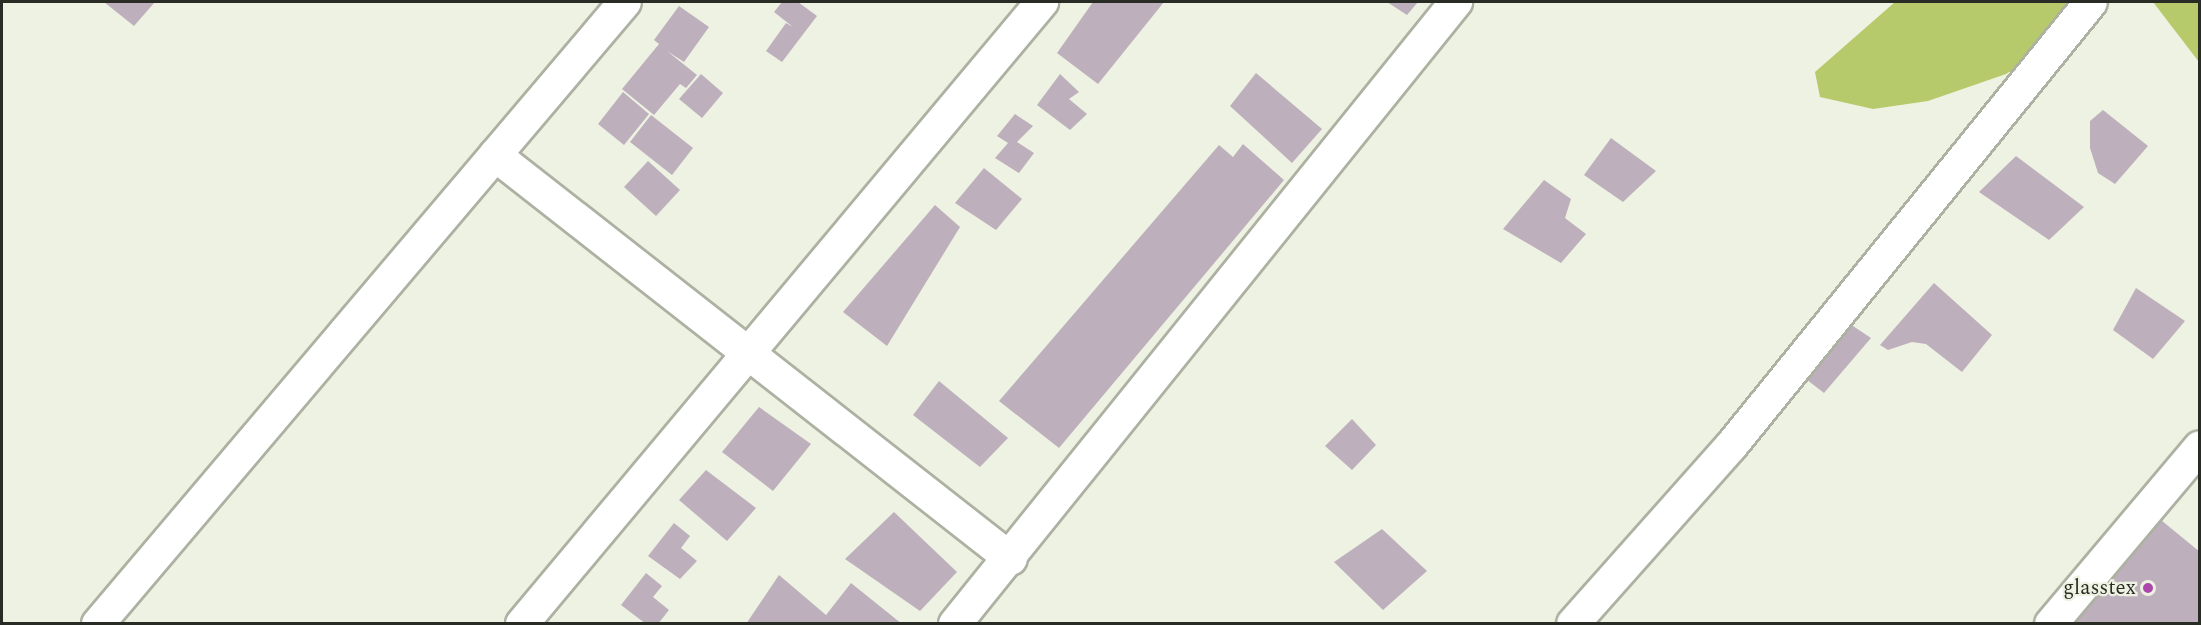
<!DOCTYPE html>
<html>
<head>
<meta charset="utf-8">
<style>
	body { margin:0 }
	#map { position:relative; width:2201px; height:625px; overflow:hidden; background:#eef2e2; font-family:Spectral,serif }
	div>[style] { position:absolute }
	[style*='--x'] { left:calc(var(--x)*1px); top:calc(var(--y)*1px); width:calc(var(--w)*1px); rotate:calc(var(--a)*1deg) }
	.forest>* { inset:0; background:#b6ca6b }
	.building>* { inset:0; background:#bdb0bc }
	.roads { filter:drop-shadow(2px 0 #adb1a2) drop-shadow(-2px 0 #adb1a2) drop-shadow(0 2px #adb1a2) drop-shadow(0 -2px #adb1a2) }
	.minor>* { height:32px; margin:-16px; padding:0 16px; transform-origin:16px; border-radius:16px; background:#fff }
	.dots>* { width:16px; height:16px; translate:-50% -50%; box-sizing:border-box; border:3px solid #eef2e2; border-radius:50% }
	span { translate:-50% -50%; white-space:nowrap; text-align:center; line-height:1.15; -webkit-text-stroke:4.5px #eef2e2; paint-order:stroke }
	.poi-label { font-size:21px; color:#292b25 }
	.right { translate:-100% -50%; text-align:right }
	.frame { position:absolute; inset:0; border:3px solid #292b25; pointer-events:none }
</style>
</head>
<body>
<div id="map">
	<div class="forest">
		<i style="clip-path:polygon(1895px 2px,2097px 2px,2055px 44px,2006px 74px,1928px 101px,1873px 109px,1820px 97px,1815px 72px)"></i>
		<i style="clip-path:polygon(2153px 2px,2199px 2px,2199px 62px)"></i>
	</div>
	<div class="building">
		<i style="clip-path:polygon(104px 2px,155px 2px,134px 26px)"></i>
		<i style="clip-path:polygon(782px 2px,798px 2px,817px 16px,782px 62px,766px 51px,786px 23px,793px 27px,774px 12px)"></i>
		<i style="clip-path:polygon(1093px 2px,1164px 2px,1098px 84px,1057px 53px)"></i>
		<i style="clip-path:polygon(1387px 2px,1418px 2px,1407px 15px)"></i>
		<i style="clip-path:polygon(679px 6px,709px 27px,684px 62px,667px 51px,697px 75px,686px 88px,680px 84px,654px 115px,622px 89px,659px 44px,654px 40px)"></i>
		<i style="clip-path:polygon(1256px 73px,1322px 129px,1292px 163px,1230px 106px)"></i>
		<i style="clip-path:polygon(701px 74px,723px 93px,702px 118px,679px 99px)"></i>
		<i style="clip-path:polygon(1060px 74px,1079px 92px,1069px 99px,1087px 114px,1070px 130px,1037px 105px)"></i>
		<i style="clip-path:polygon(623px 92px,649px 114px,624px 145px,598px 124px)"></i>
		<i style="clip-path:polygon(2103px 110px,2148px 146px,2115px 184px,2098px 173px,2090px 148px,2090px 121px)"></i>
		<i style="clip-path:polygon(1015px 114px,1033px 126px,1017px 142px,1034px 153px,1019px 173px,995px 158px,1008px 143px,997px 136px)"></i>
		<i style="clip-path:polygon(651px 115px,693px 148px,672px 175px,630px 142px)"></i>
		<i style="clip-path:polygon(1611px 138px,1656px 171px,1623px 202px,1584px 175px)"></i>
		<i style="clip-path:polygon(1243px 144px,1284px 180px,1059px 448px,999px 401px,1219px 145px,1233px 157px)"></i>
		<i style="clip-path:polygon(2016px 156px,2084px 207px,2049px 240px,1979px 192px)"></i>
		<i style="clip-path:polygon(648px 161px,680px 190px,656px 216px,624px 187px)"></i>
		<i style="clip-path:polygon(984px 168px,1022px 199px,996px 230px,955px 203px)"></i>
		<i style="clip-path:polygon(1544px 180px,1571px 199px,1565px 218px,1586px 234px,1561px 263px,1503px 229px)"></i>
		<i style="clip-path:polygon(935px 205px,960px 227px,887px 346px,843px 312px)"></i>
		<i style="clip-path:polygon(1934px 283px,1992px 335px,1962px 372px,1926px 344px,1912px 342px,1888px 350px,1880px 345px)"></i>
		<i style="clip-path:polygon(2136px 288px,2185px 321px,2153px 359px,2113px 330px)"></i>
		<i style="clip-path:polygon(1847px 322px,1871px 338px,1824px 393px,1802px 376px)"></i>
		<i style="clip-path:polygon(939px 381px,1008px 438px,980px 467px,913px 415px)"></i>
		<i style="clip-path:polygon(759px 407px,811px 444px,773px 491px,722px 452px)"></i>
		<i style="clip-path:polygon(1352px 419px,1376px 445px,1352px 470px,1325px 446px)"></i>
		<i style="clip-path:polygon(706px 470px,756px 508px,727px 541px,679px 500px)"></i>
		<i style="clip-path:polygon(894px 512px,957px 572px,920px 611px,845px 559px)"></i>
		<i style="clip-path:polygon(2156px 516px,2200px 552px,2200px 624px,2066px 624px)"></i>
		<i style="clip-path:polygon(674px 523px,690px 536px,681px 548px,697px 561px,680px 579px,648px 556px)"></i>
		<i style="clip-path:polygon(1382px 529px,1427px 571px,1383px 610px,1334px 562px)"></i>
		<i style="clip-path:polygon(646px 573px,662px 586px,653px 597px,669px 610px,658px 624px,646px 624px,621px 605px)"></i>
		<i style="clip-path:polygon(779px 575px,826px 615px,851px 583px,902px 624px,746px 624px)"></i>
	</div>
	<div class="roads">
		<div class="minor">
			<i style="--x:495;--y:155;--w:655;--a:38.06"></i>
			<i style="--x:98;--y:624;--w:815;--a:-49.73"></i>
			<i style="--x:522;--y:624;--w:811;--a:-50.1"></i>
			<i style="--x:955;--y:624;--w:799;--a:-51.15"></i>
			<i style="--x:1573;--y:624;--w:239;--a:-48.4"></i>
			<i style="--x:1732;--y:445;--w:570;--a:-50.98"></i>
			<i style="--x:2051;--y:624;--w:231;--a:-49.9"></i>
		</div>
	</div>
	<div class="dots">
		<i style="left:2148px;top:588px;background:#ac47ab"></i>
	</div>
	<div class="poi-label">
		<span class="right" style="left:2136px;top:588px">glasstex</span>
	</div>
	<div class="frame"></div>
</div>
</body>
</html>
